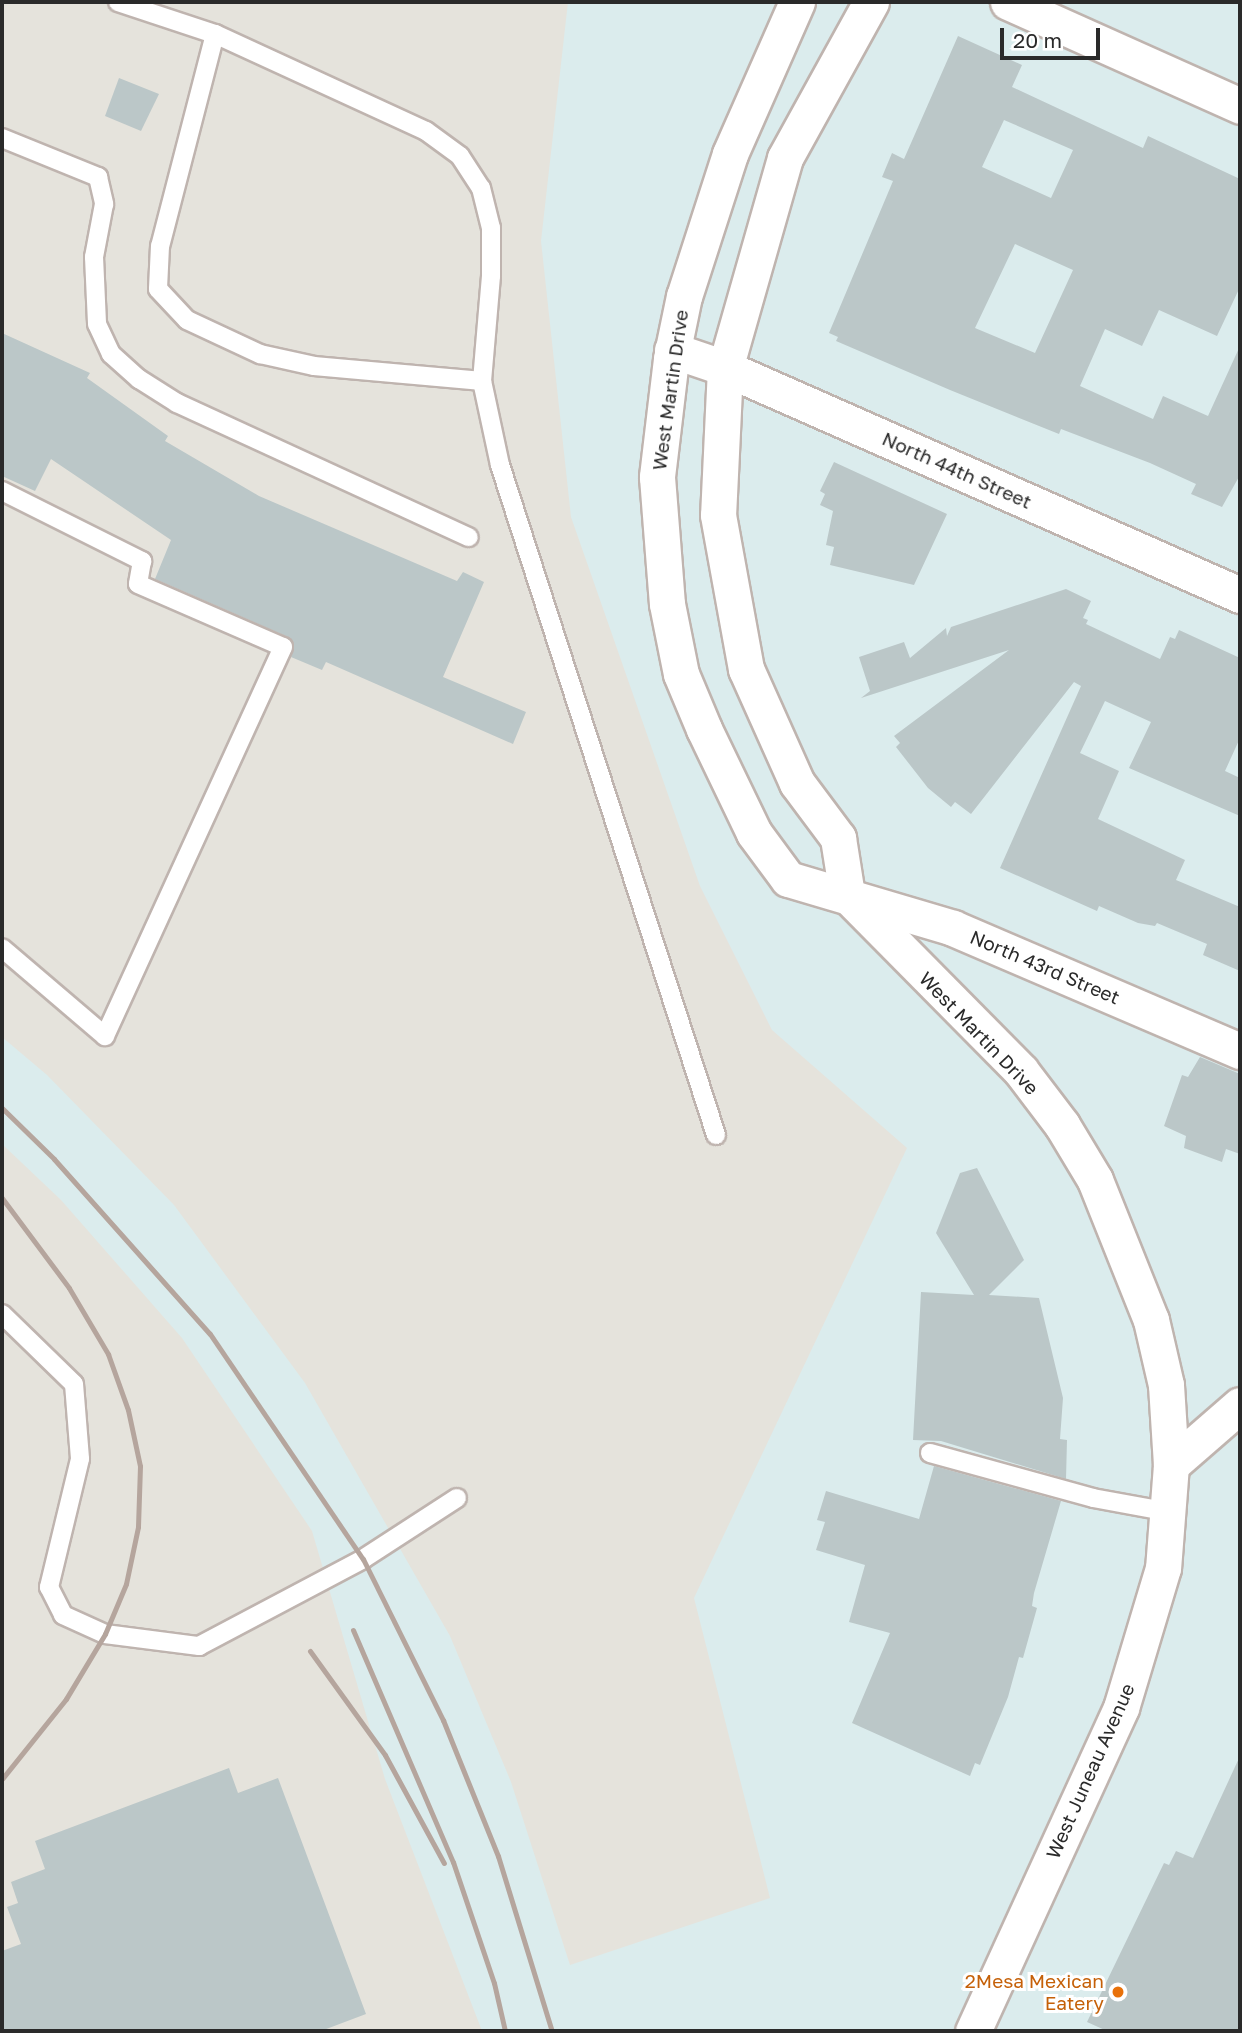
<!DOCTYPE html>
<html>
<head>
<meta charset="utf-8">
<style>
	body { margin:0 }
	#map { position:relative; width:1242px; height:2033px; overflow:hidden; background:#dbeced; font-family:"Golos Text",sans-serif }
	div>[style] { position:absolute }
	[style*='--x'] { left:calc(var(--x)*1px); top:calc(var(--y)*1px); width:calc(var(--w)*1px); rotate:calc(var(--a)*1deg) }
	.industrial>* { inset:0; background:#e5e3dc }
	.building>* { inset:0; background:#bbc7c8 }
	.roads { filter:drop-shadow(2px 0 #bfb4af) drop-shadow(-2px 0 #bfb4af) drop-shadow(0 2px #bfb4af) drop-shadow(0 -2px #bfb4af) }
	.service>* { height:18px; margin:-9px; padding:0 9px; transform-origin:9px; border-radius:9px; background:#fff }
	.minor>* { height:35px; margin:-17.5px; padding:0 17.5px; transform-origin:17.5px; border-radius:17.5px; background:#fff }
	.rail>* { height:5px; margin:-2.5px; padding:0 2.5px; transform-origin:2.5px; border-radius:2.5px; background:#b5a59d }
	.dots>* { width:19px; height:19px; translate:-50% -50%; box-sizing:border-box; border:4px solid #fff; border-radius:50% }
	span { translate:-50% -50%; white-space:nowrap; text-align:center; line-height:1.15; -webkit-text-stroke:6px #fff; paint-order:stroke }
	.street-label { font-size:19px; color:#2a2a2a }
	.food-label { font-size:19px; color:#c56008 }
	.right { translate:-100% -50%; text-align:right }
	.frame { position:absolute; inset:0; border:4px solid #2a2a2a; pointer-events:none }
	.scale { position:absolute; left:1000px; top:28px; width:100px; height:32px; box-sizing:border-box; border:4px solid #2a2a2a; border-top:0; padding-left:9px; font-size:21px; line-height:24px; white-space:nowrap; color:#2a2a2a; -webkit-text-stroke:5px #fff; paint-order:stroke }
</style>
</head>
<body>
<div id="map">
	<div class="industrial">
		<i style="clip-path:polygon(2px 2px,568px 2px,541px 241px,571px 517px,700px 886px,772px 1030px,907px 1148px,694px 1598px,770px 1898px,570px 1965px,511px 1782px,450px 1636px,305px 1383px,174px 1205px,47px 1075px,2px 1037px)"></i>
		<i style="clip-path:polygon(2px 1144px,61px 1200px,182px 1338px,312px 1531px,385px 1779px,482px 2031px,2px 2031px)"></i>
	</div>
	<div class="building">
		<i style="clip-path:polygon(evenodd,958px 36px,1022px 65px,1012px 87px,1143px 148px,1148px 136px,1240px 179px,1240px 287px,1217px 336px,1159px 310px,1142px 346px,1105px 329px,1080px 386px,1153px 419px,1163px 396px,1208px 416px,1240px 346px,1240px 475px,1222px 507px,1191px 494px,1196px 484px,1150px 463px,1061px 429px,1059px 434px,950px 390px,836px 341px,838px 337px,829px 333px,893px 181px,882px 177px,892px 153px,904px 159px,958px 36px,1004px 120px,1073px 150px,1051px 198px,982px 167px,1004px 120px,958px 36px,1015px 244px,1073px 270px,1035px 353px,975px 328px,1015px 244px)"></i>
		<i style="clip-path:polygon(119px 78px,159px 94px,141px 131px,105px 116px)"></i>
		<i style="clip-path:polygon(2px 333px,90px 373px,87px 378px,168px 436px,165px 441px,259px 496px,457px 581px,463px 572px,484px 582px,443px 677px,526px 712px,513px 744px,326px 662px,322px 670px,291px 657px,294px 645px,288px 637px,155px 579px,171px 540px,51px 459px,35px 491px,2px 476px)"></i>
		<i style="clip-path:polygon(834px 462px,947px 514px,914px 585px,830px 565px,834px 547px,826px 545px,833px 511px,820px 505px,825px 494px,820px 491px)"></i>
		<i style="clip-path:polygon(1066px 589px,1091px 601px,1083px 618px,1088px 620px,1086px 624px,1160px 659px,1170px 637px,1175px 639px,1179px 630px,1240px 658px,1240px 738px,1225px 771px,1240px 778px,1240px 816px,1129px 768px,1151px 722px,1105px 701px,1080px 753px,1119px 771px,1098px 819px,1185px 860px,1176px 880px,1240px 907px,1240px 971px,1203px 955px,1207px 944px,1157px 923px,1155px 926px,1138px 923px,1099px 906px,1097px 911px,1000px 868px,1081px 686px,1074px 682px,971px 814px,955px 802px,951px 807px,928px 788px,896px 747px,900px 743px,894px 736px,1009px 650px,861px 698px,870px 691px,859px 657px,904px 642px,910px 658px,946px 628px,947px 636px,951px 627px)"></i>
		<i style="clip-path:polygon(1200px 1057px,1240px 1074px,1240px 1154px,1226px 1149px,1222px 1162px,1184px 1148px,1186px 1136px,1164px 1126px,1182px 1075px,1188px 1077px)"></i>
		<i style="clip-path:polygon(977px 1168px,1024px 1260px,989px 1295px,1039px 1298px,1063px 1398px,1060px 1439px,1067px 1440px,1066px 1479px,941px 1441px,913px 1440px,921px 1292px,974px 1295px,936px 1233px,960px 1173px)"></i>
		<i style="clip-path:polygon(934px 1466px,1061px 1501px,1034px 1593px,1032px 1606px,1037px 1608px,1023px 1658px,1019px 1657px,1008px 1697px,980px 1765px,975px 1763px,970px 1776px,852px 1723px,890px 1633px,849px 1622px,865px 1565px,816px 1550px,825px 1522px,817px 1520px,826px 1491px,919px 1519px)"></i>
		<i style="clip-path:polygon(1240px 1756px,1240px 2031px,1107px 2031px,1087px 2022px,1164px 1863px,1169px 1865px,1176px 1851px,1193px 1858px)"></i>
		<i style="clip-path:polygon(229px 1768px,238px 1793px,278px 1778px,366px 2014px,321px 2031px,2px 2031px,2px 1951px,21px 1944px,7px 1907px,18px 1903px,11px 1882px,45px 1869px,35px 1841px)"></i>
	</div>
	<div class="roads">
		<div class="service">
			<i style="--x:118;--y:2;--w:102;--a:18.3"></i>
			<i style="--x:215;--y:34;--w:232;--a:24.7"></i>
			<i style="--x:426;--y:131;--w:42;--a:36.3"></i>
			<i style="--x:460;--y:156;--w:38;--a:57"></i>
			<i style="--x:481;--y:188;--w:41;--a:76"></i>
			<i style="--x:491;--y:228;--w:48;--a:90"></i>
			<i style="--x:491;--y:276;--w:105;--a:94.9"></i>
			<i style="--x:482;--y:381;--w:86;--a:77.9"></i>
			<i style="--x:500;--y:465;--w:704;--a:72.13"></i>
			<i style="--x:215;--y:34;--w:219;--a:104.5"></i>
			<i style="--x:160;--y:246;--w:43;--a:92.7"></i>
			<i style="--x:158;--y:289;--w:42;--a:46.9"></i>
			<i style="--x:187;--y:320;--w:81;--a:25"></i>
			<i style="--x:260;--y:354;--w:55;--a:12.5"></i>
			<i style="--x:314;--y:366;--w:169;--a:5.1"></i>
			<i style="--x:2;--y:138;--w:104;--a:22.1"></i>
			<i style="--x:98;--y:177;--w:28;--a:77"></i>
			<i style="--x:104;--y:204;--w:54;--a:100.7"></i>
			<i style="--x:94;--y:257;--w:67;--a:87.4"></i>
			<i style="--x:97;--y:324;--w:33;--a:65"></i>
			<i style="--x:111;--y:354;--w:38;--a:42"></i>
			<i style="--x:139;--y:379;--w:45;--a:32.3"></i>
			<i style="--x:177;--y:403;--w:321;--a:24.7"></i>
			<i style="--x:2;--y:491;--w:157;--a:26.6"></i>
			<i style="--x:142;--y:561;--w:23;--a:100"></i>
			<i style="--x:138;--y:584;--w:158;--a:23.5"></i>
			<i style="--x:283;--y:647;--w:428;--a:114.6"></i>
			<i style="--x:105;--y:1036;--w:135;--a:-139.5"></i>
			<i style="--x:2;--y:1314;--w:100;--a:44.2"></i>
			<i style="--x:74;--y:1384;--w:75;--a:85.4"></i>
			<i style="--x:80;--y:1459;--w:132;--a:103.6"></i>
			<i style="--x:49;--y:1587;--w:31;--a:63"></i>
			<i style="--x:63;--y:1615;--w:46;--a:24.3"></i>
			<i style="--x:105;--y:1634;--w:95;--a:7.3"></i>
			<i style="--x:199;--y:1646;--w:186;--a:-27.9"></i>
			<i style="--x:363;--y:1559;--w:112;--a:-33"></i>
			<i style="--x:930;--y:1453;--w:169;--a:15.4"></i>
			<i style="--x:1093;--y:1498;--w:77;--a:10.4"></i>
		</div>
		<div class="minor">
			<i style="--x:797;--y:2;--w:166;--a:113.8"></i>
			<i style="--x:730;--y:154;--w:149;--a:107.9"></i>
			<i style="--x:684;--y:296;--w:64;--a:101.7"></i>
			<i style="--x:671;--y:359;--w:119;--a:96.8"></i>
			<i style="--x:657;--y:477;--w:127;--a:85.5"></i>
			<i style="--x:667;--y:604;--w:71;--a:78.7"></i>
			<i style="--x:681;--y:674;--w:60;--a:67.3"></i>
			<i style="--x:704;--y:729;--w:115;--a:64.3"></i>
			<i style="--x:754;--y:833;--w:57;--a:53.5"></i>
			<i style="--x:788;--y:879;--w:172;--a:16.5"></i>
			<i style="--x:953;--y:928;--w:312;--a:23.2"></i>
			<i style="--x:871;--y:2;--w:178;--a:118.9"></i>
			<i style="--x:785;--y:158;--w:218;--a:105.9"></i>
			<i style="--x:725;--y:368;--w:147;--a:92.7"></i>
			<i style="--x:718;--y:515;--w:157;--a:79.7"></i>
			<i style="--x:746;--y:669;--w:125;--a:65.9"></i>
			<i style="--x:797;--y:783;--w:69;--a:53.3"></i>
			<i style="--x:838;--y:838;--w:58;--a:81"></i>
			<i style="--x:847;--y:895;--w:247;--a:45.3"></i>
			<i style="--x:1021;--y:1071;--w:68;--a:52.8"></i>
			<i style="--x:1062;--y:1125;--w:64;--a:59"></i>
			<i style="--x:1095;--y:1180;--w:151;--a:68.2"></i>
			<i style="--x:1151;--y:1320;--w:67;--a:77"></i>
			<i style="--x:1166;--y:1385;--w:80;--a:86.4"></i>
			<i style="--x:1171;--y:1465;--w:103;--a:94.4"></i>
			<i style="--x:1163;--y:1568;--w:146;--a:106.7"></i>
			<i style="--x:1121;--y:1708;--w:355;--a:114.6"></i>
			<i style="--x:1008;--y:2;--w:254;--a:24.1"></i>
			<i style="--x:672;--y:350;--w:56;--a:18.8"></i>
			<i style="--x:725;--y:368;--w:563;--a:23.79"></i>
			<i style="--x:1171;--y:1465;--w:91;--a:-41"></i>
		</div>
	</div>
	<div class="rail">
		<i style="--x:2;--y:1108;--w:73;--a:44.4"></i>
		<i style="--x:54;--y:1159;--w:234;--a:48.3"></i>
		<i style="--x:210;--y:1334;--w:272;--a:55.8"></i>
		<i style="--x:363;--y:1559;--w:180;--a:63.6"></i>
		<i style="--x:443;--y:1720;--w:147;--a:68"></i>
		<i style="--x:498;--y:1856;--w:183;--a:72.9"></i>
		<i style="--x:2;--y:1198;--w:112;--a:53.3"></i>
		<i style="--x:69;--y:1288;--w:77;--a:59.4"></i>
		<i style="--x:108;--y:1354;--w:59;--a:70.3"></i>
		<i style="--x:128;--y:1410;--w:57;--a:77.9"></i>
		<i style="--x:140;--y:1466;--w:61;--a:91.9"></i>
		<i style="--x:138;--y:1527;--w:58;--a:101.9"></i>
		<i style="--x:126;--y:1584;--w:54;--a:112.8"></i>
		<i style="--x:105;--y:1634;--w:76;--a:121"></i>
		<i style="--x:66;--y:1699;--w:102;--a:128.7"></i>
		<i style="--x:353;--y:1630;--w:253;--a:66.7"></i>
		<i style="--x:453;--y:1862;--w:128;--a:71.3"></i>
		<i style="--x:494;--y:1983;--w:49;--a:77.1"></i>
		<i style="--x:310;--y:1651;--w:128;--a:54.2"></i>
		<i style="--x:385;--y:1755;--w:123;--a:61.4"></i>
	</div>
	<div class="dots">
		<i style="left:1118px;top:1992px;background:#e8710a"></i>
	</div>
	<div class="street-label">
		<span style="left:670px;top:390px;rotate:-82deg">West Martin Drive</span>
		<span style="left:957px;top:470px;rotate:24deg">North 44th Street</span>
		<span style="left:1045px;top:967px;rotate:23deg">North 43rd Street</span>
		<span style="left:979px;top:1033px;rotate:46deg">West Martin Drive</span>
		<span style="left:1090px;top:1771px;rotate:-66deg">West Juneau Avenue</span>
	</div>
	<div class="food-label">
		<span class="right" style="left:1104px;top:1992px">2Mesa Mexican<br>Eatery</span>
	</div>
	<div class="frame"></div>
	<div class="scale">20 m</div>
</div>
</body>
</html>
